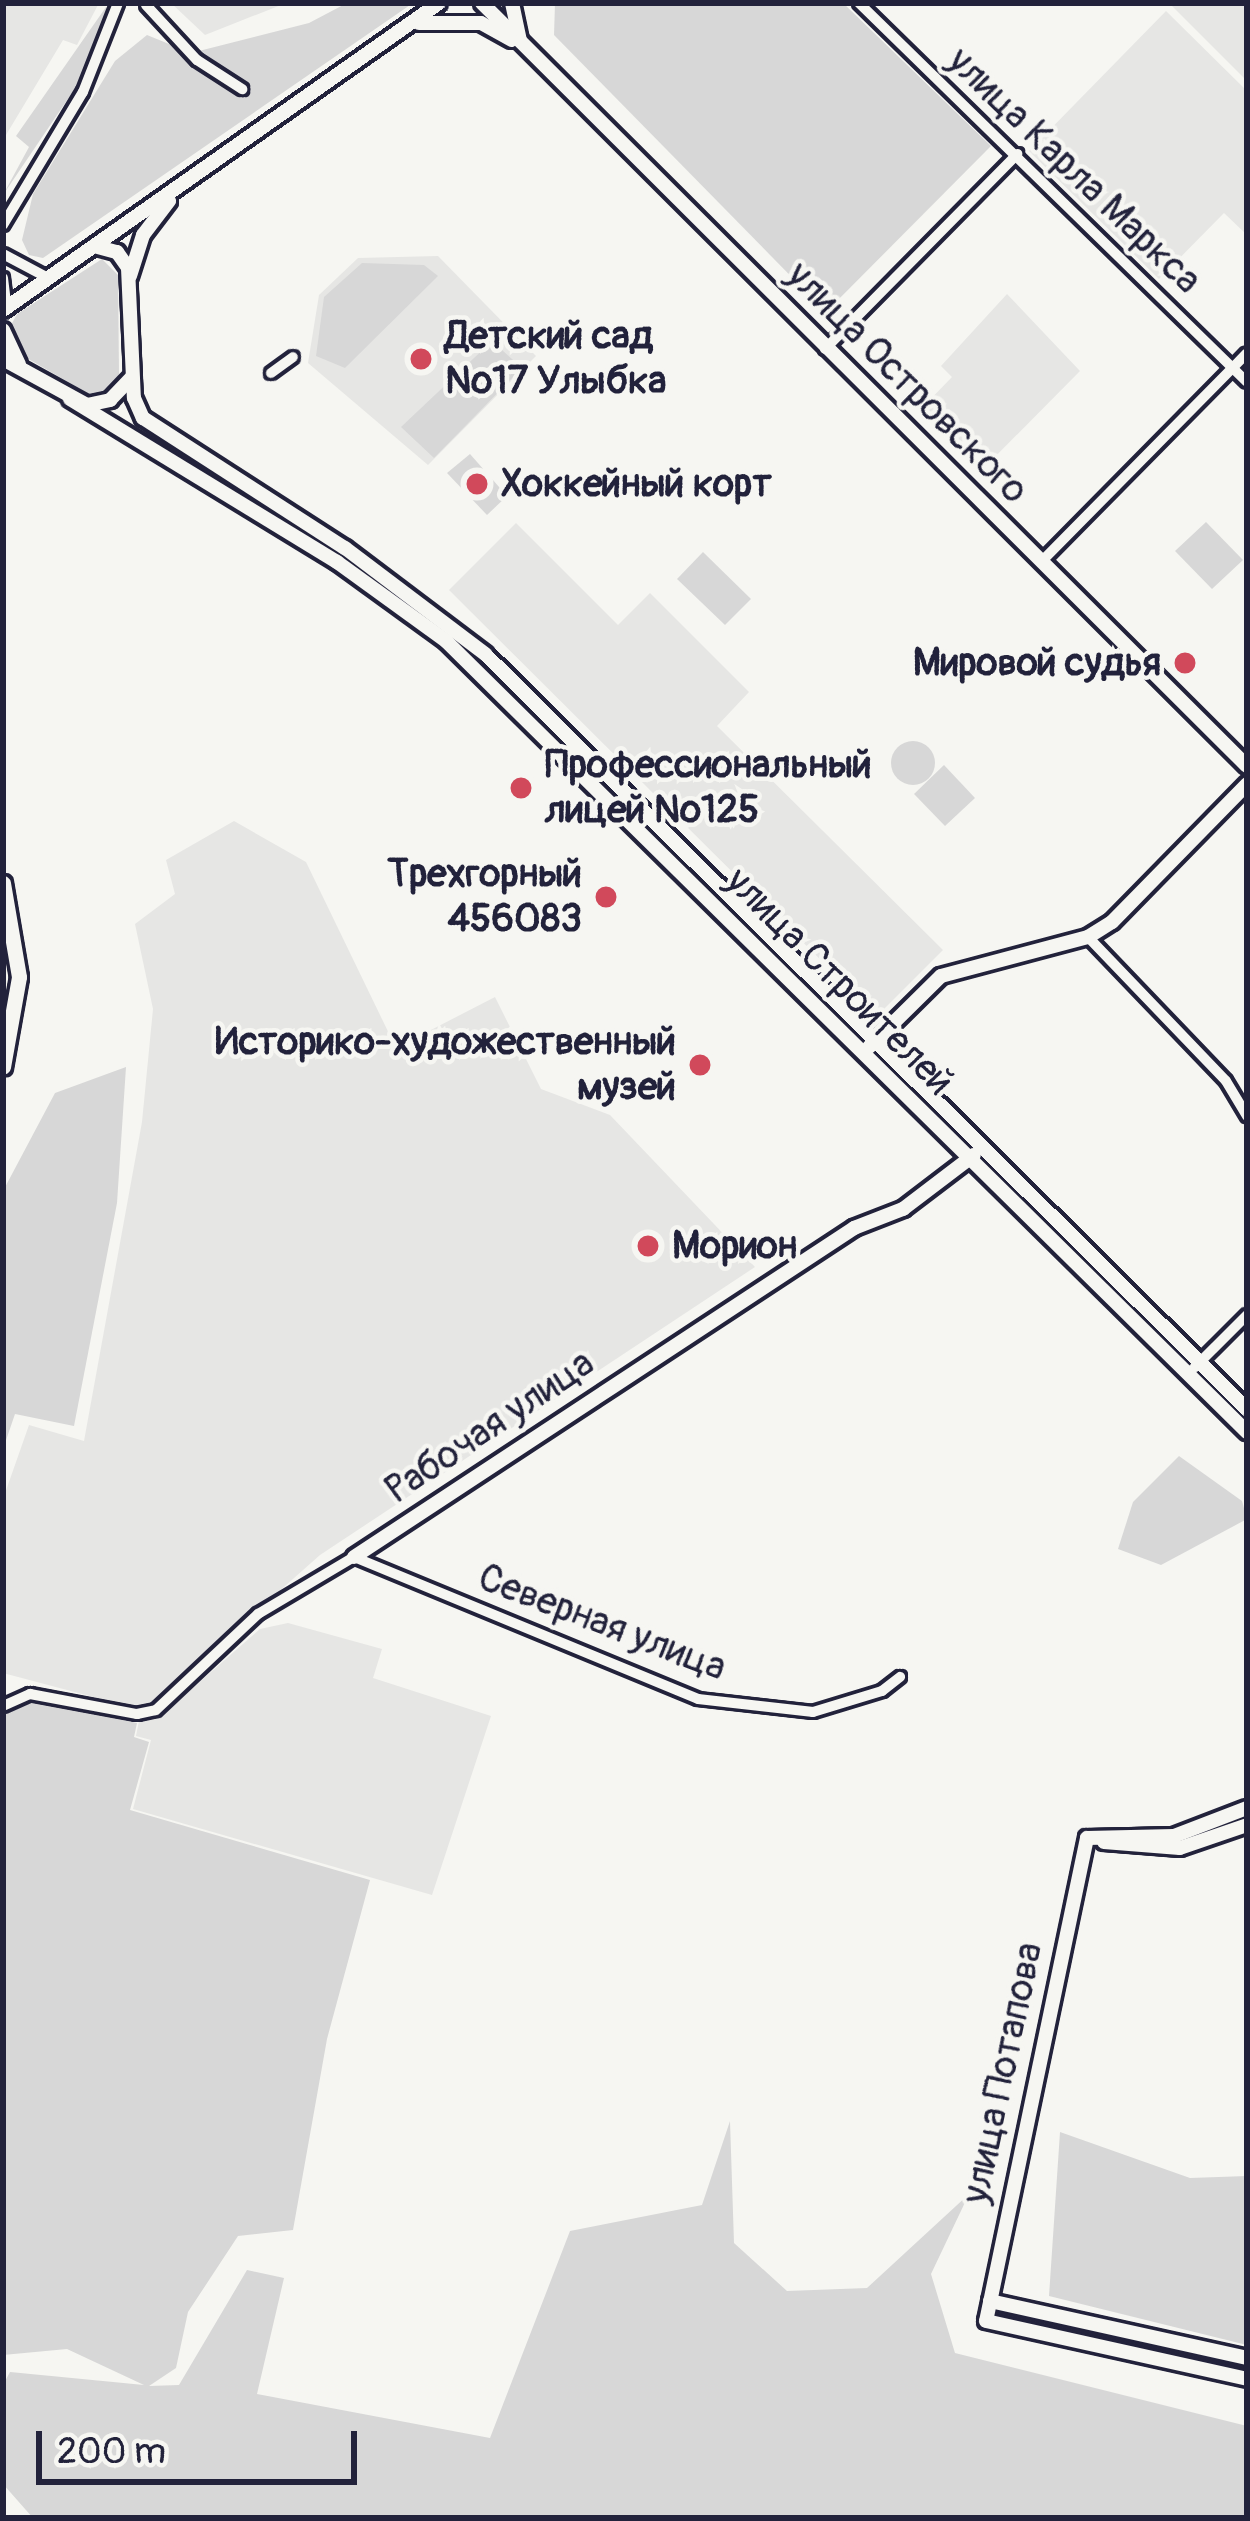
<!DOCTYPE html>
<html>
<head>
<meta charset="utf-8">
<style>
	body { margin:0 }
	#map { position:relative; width:1250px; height:2521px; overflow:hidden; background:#f6f6f2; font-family:Pangolin,sans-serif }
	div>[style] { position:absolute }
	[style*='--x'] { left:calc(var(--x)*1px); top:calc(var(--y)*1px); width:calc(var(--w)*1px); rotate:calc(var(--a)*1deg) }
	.built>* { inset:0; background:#e6e6e4 }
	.green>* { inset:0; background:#d7d7d7 }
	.round { border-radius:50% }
	.roads { filter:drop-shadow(3px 0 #22223b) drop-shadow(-3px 0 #22223b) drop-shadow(0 3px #22223b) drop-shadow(0 -3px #22223b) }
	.street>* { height:10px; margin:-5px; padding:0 5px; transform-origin:5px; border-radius:5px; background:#f6f6f2 }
	.secondary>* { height:14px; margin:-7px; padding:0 7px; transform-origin:7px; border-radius:7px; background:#f6f6f2 }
	.primary>* { height:15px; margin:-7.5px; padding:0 7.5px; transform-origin:7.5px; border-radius:7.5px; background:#f6f6f2 }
	.dots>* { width:33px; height:33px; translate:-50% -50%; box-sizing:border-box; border:6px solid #f6f6f2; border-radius:50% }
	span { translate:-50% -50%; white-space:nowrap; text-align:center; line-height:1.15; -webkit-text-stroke:9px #f6f6f2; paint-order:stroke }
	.street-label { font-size:39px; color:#22223b }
	.poi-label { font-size:39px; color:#22223b; font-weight:700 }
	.left { translate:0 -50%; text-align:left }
	.right { translate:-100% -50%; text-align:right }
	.frame { position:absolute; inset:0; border:6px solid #22223b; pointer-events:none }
	.scale { position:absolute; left:36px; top:2431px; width:321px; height:54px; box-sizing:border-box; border:6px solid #22223b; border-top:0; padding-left:15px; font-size:36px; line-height:42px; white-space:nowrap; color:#22223b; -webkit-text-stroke:9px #f6f6f2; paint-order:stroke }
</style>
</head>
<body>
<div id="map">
	<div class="built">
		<i style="clip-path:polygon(3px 3px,99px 3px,77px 45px,63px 40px,3px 140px)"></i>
		<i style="clip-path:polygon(171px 3px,286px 3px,205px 35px)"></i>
		<i style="clip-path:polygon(1169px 3px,1247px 3px,1247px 81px)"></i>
		<i style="clip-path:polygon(1166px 11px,1247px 91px,1247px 235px,1224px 213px,1159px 279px,1029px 151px)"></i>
		<i style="clip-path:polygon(438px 256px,536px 356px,428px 465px,308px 363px,319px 295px,358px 258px)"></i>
		<i style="clip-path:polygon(1007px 294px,1080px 371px,980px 472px,919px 411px,952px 377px,941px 366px)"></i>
		<i style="clip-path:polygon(516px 523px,618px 625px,650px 593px,749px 692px,717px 726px,943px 950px,877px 1016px,449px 590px)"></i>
		<i style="clip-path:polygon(234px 821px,306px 862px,396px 1048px,495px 997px,541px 1089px,610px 1115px,755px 1267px,320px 1555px,151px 1705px,131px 1707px,3px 1673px,3px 1499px,29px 1425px,84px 1441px,142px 1122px,153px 1009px,135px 924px,175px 894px,166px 860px)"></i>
		<i style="clip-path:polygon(288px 1623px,382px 1649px,373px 1678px,491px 1716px,432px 1895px,133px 1809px,151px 1740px,136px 1736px,139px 1721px,162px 1715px,260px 1629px)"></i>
	</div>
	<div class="green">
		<i style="clip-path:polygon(347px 3px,413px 3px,43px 258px,29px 255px,22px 240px,33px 194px,115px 61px,147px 35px,191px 53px,309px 23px)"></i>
		<i style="clip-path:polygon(555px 3px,843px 3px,991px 146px,826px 312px,554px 35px)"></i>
		<i style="clip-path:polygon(106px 7px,110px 16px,82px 78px,3px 195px,29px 147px,16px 136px)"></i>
		<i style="clip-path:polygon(102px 259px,118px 275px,119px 374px,114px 389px,94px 397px,25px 357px,10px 327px,17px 314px)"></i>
		<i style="clip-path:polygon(362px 263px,424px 265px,438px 276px,345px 368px,316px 356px,324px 297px)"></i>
		<i style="clip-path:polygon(492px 341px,522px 368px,434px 458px,401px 427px)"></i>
		<i style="clip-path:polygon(470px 454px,507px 496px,487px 515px,447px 473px)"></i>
		<i style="clip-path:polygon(1206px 522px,1243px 560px,1212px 589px,1175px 551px)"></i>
		<i style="clip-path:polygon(703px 552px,751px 599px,725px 625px,677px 579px)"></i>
		<i class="round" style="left:891px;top:741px;width:44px;height:44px"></i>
		<i style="clip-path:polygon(944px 765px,975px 798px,945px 826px,914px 794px)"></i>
		<i style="clip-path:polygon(126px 1067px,117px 1203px,74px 1426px,15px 1414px,3px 1449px,3px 1191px,55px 1093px)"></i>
		<i style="clip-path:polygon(1179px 1456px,1242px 1501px,1247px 1519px,1161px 1565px,1118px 1549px,1133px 1502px)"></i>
		<i style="clip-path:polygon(3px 1695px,137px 1723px,134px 1737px,149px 1742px,130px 1810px,370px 1880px,327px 2039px,293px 2230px,238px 2236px,188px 2312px,176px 2368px,149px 2386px,179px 2385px,247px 2270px,284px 2278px,257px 2394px,490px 2438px,570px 2231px,702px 2205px,730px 2121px,734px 2243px,787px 2291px,867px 2288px,969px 2194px,931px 2274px,955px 2353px,1247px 2426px,1247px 2518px,33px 2518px,3px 2484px,3px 2385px,10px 2372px,144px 2385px,67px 2349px,3px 2355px)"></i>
		<i style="clip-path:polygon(1060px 2132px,1190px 2178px,1247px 2176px,1247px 2345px,1049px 2296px)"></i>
	</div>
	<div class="roads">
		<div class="street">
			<i style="--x:859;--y:3;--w:542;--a:44.33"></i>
			<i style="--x:146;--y:5;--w:75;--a:47.2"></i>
			<i style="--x:197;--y:60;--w:54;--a:32.8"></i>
			<i style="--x:3;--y:225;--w:155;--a:-59"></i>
			<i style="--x:83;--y:92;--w:96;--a:-68.5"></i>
			<i style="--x:3;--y:254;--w:53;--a:28"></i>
			<i style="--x:3;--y:278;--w:32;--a:83"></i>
			<i style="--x:825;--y:349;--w:274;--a:-45.4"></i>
			<i style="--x:271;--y:373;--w:27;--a:-36"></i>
			<i style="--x:1041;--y:562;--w:293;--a:-45.4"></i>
			<i style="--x:1088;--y:937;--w:199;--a:46.2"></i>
			<i style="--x:1226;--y:1081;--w:41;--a:59"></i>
			<i style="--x:1194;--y:1368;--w:75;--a:-45"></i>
			<i style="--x:3;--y:1706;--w:30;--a:-24"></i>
			<i style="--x:30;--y:1694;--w:109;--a:10.6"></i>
			<i style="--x:137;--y:1714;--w:19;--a:-12"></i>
			<i style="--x:156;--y:1710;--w:140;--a:-43.3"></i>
			<i style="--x:258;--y:1614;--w:112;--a:-30.7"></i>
			<i style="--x:354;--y:1557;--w:372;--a:22.4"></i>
			<i style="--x:698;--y:1699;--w:116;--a:6.4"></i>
			<i style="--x:813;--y:1712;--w:72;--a:-16.9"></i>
			<i style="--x:882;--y:1691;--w:23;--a:-38"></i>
		</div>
		<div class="secondary">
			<i style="--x:482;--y:3;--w:1080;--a:44.93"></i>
			<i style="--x:512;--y:3;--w:38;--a:78"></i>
			<i style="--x:419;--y:23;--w:62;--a:0"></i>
			<i style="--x:481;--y:23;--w:35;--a:29"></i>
			<i style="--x:94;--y:246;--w:24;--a:15"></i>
			<i style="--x:117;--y:252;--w:19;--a:55"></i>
			<i style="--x:128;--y:268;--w:130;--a:87.4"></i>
			<i style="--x:134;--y:398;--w:22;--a:66"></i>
			<i style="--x:143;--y:418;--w:240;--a:32.8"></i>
			<i style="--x:345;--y:548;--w:176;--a:37.1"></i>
			<i style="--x:485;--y:654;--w:1073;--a:44.74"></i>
			<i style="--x:130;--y:276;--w:43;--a:-72.4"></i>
			<i style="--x:143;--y:235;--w:43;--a:-52.6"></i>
			<i style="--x:3;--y:310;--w:533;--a:-35.15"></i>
			<i style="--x:3;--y:330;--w:38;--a:65"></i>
			<i style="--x:3;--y:359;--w:96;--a:28.7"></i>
			<i style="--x:87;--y:405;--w:24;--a:-12"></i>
			<i style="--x:110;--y:400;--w:32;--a:-46"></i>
			<i style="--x:70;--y:399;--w:313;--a:31.4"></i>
			<i style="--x:337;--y:562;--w:135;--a:35.9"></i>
			<i style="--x:446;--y:641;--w:1126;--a:44.64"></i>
			<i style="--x:869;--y:1047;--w:101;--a:-44.6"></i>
			<i style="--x:941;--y:976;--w:152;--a:-14.9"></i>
			<i style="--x:1088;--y:937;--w:28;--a:-32"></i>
			<i style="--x:1112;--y:922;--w:193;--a:-45.6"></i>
			<i style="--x:354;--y:1557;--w:599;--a:-33.34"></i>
			<i style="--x:854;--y:1228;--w:53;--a:-21.2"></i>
			<i style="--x:903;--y:1209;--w:89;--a:-37.3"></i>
			<i style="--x:1087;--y:1838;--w:493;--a:101.8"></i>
			<i style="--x:986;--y:2321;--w:267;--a:12.5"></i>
			<i style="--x:1087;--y:1838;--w:87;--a:-1.3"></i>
			<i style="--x:1174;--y:1836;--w:78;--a:-21"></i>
			<i style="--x:1104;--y:1842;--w:76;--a:4.5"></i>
			<i style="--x:1180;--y:1848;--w:71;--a:-18.9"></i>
			<i style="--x:990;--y:2301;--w:263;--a:12.5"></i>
		</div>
		<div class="primary">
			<i style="--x:3;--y:883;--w:95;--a:80.3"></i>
			<i style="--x:19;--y:977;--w:91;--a:100.1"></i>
		</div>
	</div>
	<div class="dots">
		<i style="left:421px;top:359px;background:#d1495b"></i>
		<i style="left:477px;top:484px;background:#d1495b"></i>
		<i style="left:1185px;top:663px;background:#d1495b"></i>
		<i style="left:521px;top:788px;background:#d1495b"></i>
		<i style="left:606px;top:897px;background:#d1495b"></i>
		<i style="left:700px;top:1065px;background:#d1495b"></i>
		<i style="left:648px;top:1246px;background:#d1495b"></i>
	</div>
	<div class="street-label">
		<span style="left:1074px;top:171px;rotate:44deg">улица Карла Маркса</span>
		<span style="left:907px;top:383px;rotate:45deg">улица Островского</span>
		<span style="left:839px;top:982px;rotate:45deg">улица Строителей</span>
		<span style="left:490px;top:1427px;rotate:-34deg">Рабочая улица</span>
		<span style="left:602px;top:1623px;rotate:21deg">Северная улица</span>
		<span style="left:1003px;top:2073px;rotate:-78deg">улица Потапова</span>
	</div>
	<div class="poi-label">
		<span class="left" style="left:445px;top:359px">Детский сад<br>№17 Улыбка</span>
		<span class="left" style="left:501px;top:484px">Хоккейный корт</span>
		<span class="right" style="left:1161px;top:663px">Мировой судья</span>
		<span class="left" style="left:545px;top:788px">Профессиональный<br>лицей №125</span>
		<span class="right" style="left:582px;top:897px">Трехгорный<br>456083</span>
		<span class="right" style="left:676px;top:1065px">Историко-художественный<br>музей</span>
		<span class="left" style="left:672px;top:1246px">Морион</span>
	</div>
	<div class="frame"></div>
	<div class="scale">200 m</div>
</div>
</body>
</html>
